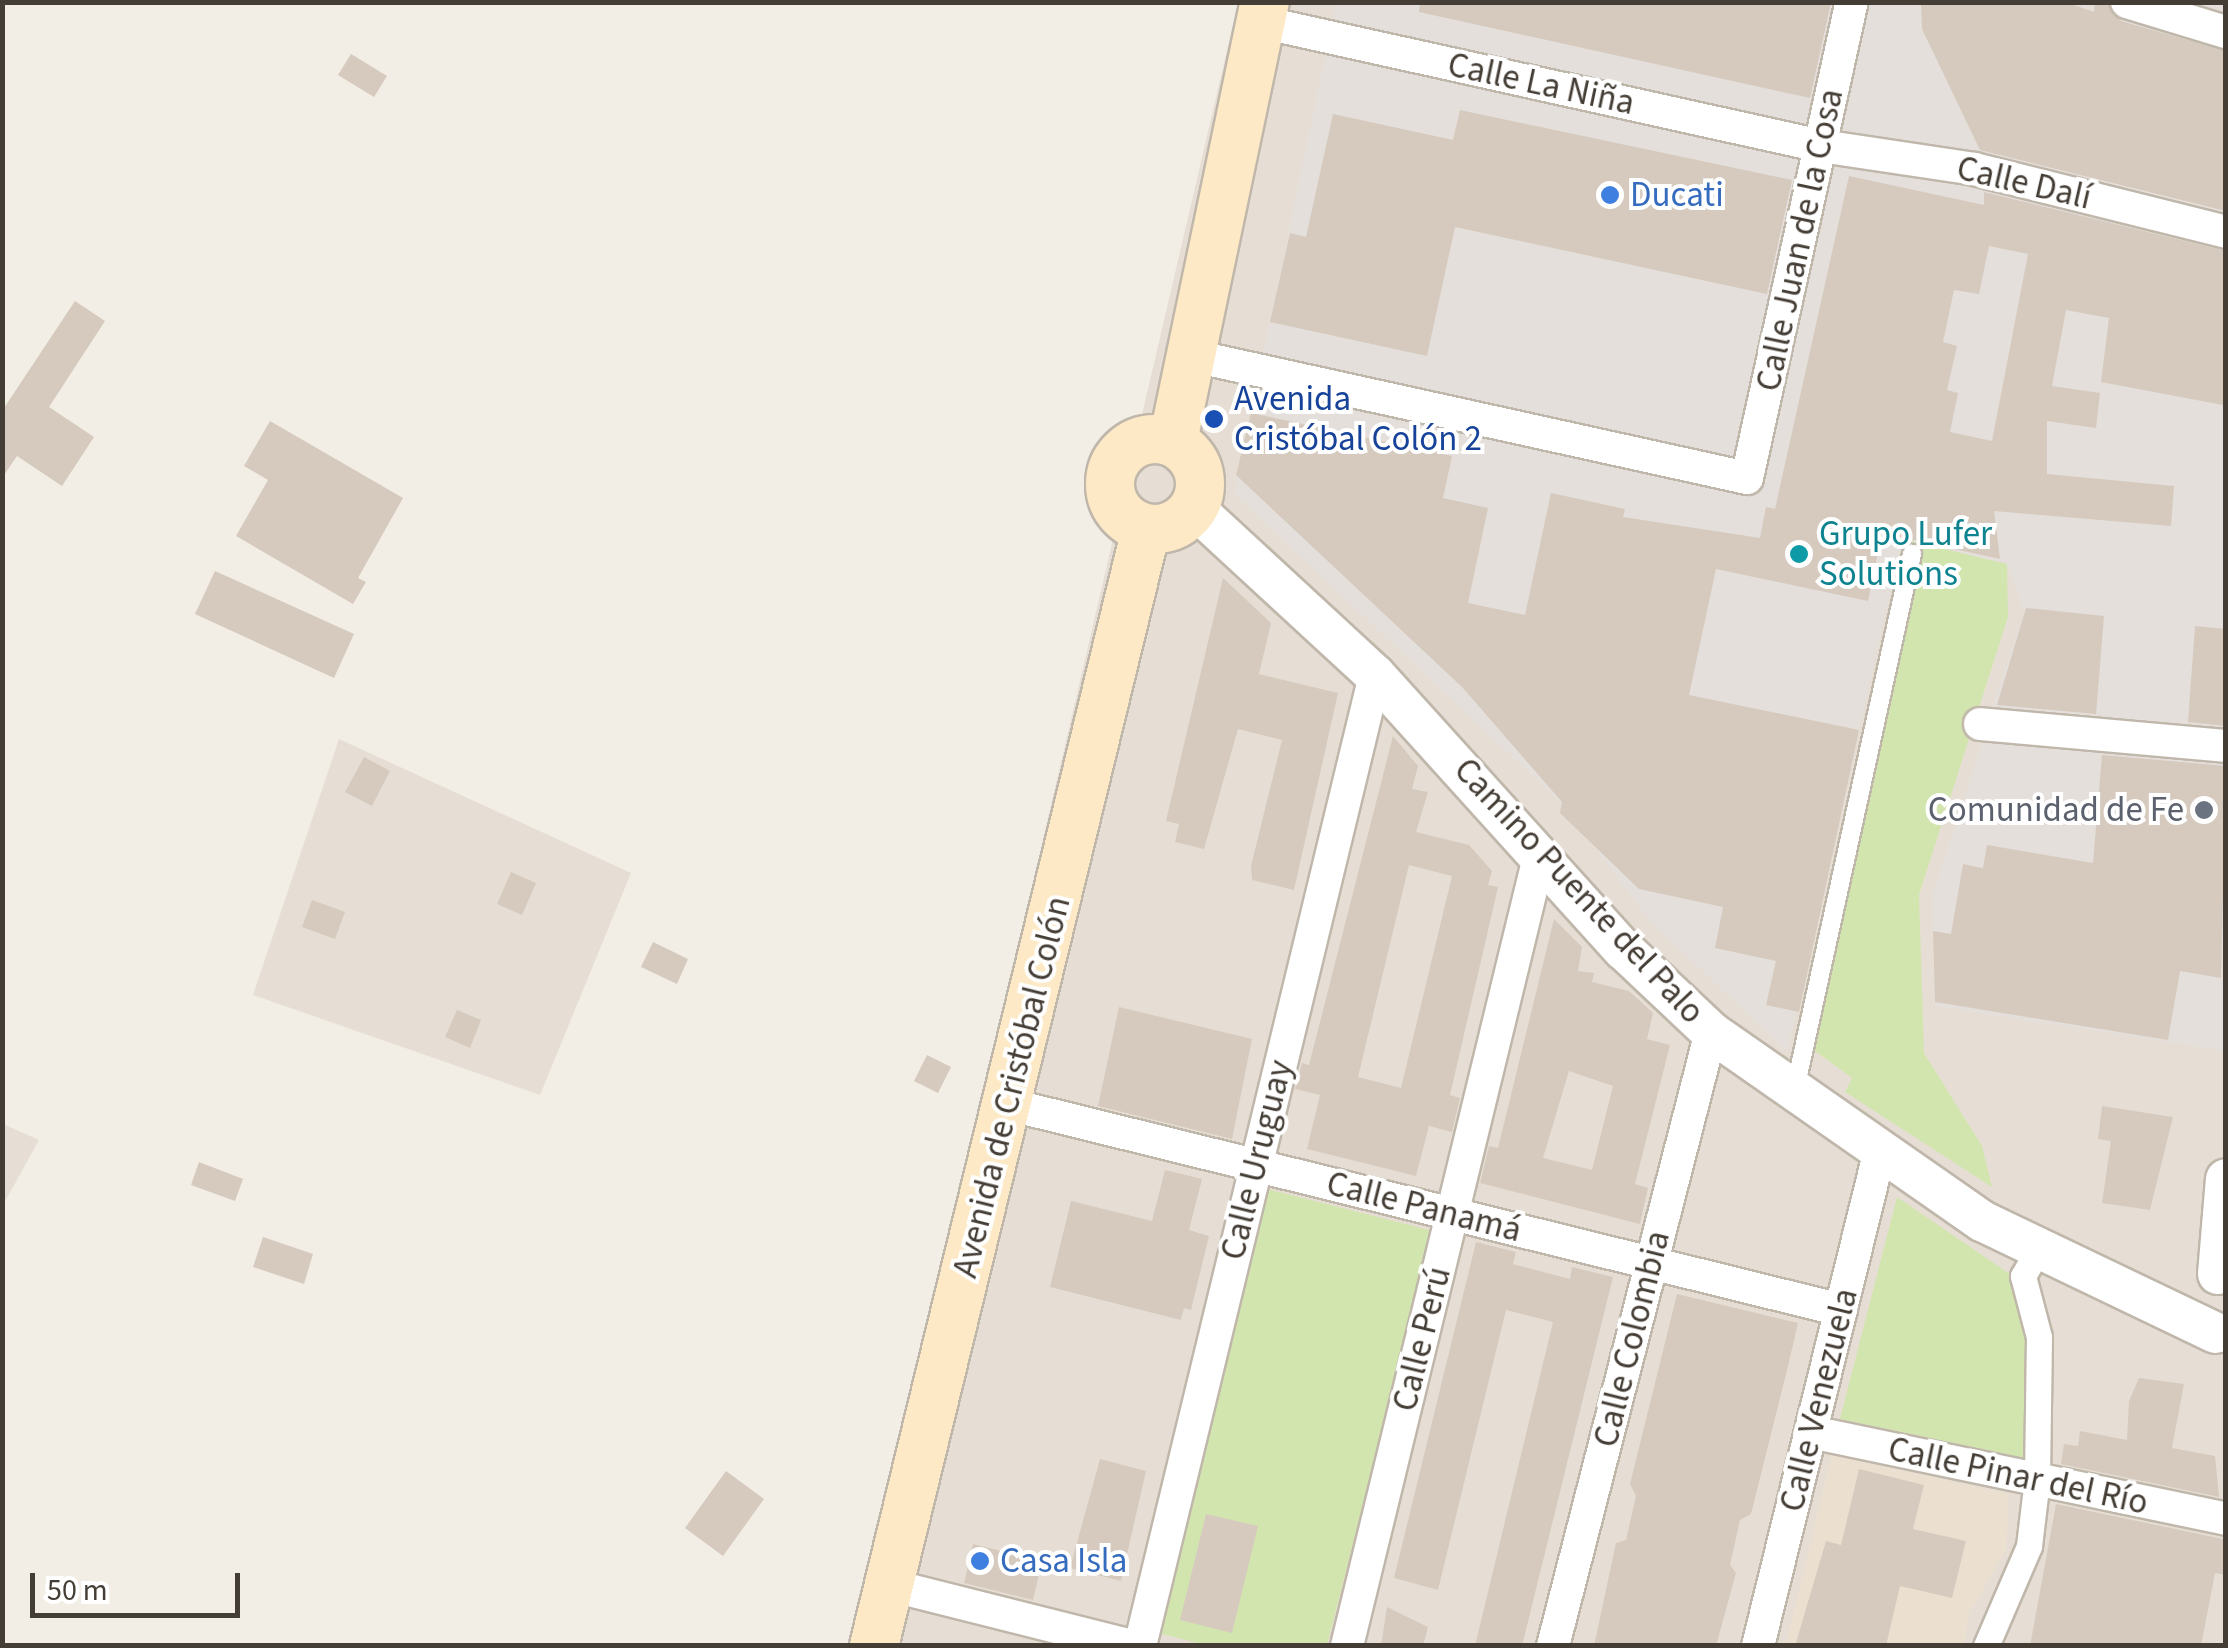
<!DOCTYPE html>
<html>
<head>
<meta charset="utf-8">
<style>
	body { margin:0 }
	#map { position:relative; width:2228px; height:1648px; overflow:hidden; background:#f2ede5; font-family:"Source Sans 3",sans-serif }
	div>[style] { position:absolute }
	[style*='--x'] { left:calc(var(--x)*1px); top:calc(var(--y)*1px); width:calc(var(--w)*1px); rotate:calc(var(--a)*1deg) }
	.residential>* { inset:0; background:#e6ded4 }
	.industrial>* { inset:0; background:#e4dfda }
	.education>* { inset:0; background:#ebe0d0 }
	.green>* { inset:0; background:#d2e5af }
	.building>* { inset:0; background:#d6cabe }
	.roads { filter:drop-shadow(2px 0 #c0b7ab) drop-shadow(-2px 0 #c0b7ab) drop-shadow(0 2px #c0b7ab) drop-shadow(0 -2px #c0b7ab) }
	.service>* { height:18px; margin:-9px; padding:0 9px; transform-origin:9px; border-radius:9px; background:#fff }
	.pedestrian>* { height:25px; margin:-12.5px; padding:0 12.5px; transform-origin:12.5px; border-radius:12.5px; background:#fff }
	.minor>* { height:32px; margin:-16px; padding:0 16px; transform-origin:16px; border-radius:16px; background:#fff }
	.tertiary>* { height:40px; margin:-20px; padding:0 20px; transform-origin:20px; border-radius:20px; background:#fff }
	.secondary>* { height:48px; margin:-24px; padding:0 24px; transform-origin:24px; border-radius:24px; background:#fde9c5 }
	.secondary>.ring { margin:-24px; padding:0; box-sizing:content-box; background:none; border:48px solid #fde9c5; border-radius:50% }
	.dots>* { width:28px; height:28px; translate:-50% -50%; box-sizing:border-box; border:5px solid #fff; border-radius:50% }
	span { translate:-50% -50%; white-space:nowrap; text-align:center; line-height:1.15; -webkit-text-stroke:8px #fff; paint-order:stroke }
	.street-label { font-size:35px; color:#443d35 }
	.shop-label { font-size:35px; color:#366cbe }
	.left { translate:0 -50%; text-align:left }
	.transit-label { font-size:35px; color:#164399 }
	.culture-label { font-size:35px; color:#0d838f }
	.worship-label { font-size:35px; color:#5b616d }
	.right { translate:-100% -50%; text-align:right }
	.frame { position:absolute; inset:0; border:5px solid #443d35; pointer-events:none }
	.scale { position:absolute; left:30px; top:1573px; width:210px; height:45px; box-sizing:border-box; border:5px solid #443d35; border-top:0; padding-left:12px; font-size:30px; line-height:35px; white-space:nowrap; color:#443d35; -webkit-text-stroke:8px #fff; paint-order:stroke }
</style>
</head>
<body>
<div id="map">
	<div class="residential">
		<i style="clip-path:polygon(1238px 3px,2225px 3px,2225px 1645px,855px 1646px)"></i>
		<i style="clip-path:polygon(339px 739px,631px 873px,540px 1095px,253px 995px)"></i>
		<i style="clip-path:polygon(3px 1124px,39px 1140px,3px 1205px)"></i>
	</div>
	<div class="industrial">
		<i style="clip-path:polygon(1336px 3px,2225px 3px,2225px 1051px,1936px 1006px,1932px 898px,2024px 610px,2007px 564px,1902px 540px,1787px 1052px,1650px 921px,1559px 801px,1234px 494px)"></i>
	</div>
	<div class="education">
		<i style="clip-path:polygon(1832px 1455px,2009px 1494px,2006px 1550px,1969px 1613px,1964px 1645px,1785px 1646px)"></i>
	</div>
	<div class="green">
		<i style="clip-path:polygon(1907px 540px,2007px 564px,2008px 617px,1919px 895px,1924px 1053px,1982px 1146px,1992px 1187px,1845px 1092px,1852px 1078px,1797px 1038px)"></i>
		<i style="clip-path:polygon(1267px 1189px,1433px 1231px,1327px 1645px,1206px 1645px,1154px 1632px)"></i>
		<i style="clip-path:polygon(1897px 1197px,2020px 1281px,2031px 1309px,2029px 1459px,1840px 1419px)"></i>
	</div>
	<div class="building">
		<i style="clip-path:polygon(1420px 2px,1831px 2px,1810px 98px,1419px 12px)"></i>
		<i style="clip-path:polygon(1921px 2px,2065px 2px,2094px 12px,2095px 2px,2108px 2px,2121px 21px,2226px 51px,2226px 211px,1980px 150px,1922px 29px)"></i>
		<i style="clip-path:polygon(351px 54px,387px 76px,374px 97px,338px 75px)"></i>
		<i style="clip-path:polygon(1460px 110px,1792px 180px,1767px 294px,1455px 227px,1427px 356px,1270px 322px,1290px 233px,1306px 237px,1333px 114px,1453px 140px)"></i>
		<i style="clip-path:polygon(evenodd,1849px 176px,1984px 205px,1984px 192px,2226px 251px,2226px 386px,2223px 405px,2101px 382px,2109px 318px,2066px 310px,2052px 386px,2100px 393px,2096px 428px,2047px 421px,2047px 474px,2174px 486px,2171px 526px,1994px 511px,2000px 559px,1882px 533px,1868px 601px,1716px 569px,1689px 695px,1859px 730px,1799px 1012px,1766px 1005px,1776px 961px,1715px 948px,1723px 907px,1639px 889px,1560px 813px,1562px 802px,1462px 687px,1236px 475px,1251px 413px,1452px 456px,1443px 498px,1488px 508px,1468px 603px,1525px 615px,1551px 493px,1625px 509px,1623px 517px,1760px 538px,1766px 507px,1775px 509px,1849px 176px,1989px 246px,2028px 254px,1992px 441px,1950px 432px,1958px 393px,1947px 390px,1957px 346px,1943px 342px,1954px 290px,1979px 294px,1989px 246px)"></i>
		<i style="clip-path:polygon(75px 301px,105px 321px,49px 407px,94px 437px,62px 486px,17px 456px,2px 478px,2px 411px)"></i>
		<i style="clip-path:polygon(270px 421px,403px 498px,358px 578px,366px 582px,353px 604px,236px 536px,268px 480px,244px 466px)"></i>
		<i style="clip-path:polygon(215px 571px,354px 634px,334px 678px,195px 614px)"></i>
		<i style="clip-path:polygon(1223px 578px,1271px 623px,1259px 674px,1338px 693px,1294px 890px,1252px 880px,1251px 866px,1282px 740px,1238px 729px,1204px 849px,1175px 842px,1179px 824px,1166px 821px)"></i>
		<i style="clip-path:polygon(2026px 608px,2104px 616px,2096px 714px,1997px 705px)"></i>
		<i style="clip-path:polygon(2195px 626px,2226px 629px,2226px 726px,2188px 722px)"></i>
		<i style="clip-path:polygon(evenodd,1393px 736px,1418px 766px,1412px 789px,1428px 792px,1416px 832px,1469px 845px,1492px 871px,1488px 885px,1498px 887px,1450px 1095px,1460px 1098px,1452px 1132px,1429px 1126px,1416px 1176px,1307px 1149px,1320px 1095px,1295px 1089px,1302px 1063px,1309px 1065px,1393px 736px,1409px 865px,1452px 876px,1401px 1088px,1358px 1077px,1409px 865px)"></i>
		<i style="clip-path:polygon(2102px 755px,2226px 766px,2221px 978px,2180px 971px,2168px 1040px,1935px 1002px,1933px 931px,1951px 934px,1963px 864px,1983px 868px,1987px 845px,2093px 863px)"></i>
		<i style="clip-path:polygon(364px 757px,390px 771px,372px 806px,345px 792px)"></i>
		<i style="clip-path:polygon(511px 872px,536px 883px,522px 915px,497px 904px)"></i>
		<i style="clip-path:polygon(312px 900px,345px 912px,335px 939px,302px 927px)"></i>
		<i style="clip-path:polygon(evenodd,1554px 919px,1582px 947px,1578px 971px,1594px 973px,1592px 982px,1629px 991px,1653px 1013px,1647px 1039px,1670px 1045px,1635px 1184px,1648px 1188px,1640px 1224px,1480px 1183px,1489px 1146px,1498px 1148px,1554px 919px,1569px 1071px,1613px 1086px,1592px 1170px,1543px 1158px,1569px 1071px)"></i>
		<i style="clip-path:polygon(653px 942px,688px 959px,677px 984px,641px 967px)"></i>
		<i style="clip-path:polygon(1119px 1007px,1252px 1039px,1232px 1139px,1098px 1106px)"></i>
		<i style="clip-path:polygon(457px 1010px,481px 1020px,470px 1048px,445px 1037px)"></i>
		<i style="clip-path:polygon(927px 1055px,951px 1067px,938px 1093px,914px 1081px)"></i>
		<i style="clip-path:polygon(2102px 1106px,2173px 1117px,2150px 1210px,2102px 1203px,2111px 1141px,2098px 1139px)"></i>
		<i style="clip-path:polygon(199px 1162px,243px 1179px,235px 1201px,191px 1185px)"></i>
		<i style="clip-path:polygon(1165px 1170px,1202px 1179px,1189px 1230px,1209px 1236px,1191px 1310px,1184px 1308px,1181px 1320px,1050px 1287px,1071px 1201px,1152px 1221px)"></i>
		<i style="clip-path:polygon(263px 1237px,313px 1254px,304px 1284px,253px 1267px)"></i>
		<i style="clip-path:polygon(1476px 1242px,1516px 1252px,1513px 1264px,1570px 1279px,1572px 1267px,1613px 1277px,1522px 1646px,1475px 1646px,1553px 1322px,1506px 1310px,1438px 1590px,1394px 1578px)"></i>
		<i style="clip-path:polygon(1677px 1294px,1798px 1323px,1788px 1366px,1751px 1514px,1740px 1520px,1730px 1565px,1736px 1573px,1716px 1646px,1594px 1646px,1616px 1543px,1626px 1540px,1636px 1496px,1630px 1484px)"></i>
		<i style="clip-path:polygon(2139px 1378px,2184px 1384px,2172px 1448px,2215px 1456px,2219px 1497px,2061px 1464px,2064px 1444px,2078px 1446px,2080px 1431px,2127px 1440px,2129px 1401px)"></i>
		<i style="clip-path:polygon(1100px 1459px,1146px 1471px,1121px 1581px,1070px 1568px)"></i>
		<i style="clip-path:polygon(1859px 1469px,1924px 1485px,1913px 1529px,1966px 1541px,1952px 1598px,1900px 1586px,1886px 1646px,1795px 1646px,1826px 1541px,1841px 1545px)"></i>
		<i style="clip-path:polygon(726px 1471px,764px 1499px,723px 1556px,685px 1528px)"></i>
		<i style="clip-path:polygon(2056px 1504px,2223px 1539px,2226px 1575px,2215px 1573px,2201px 1646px,2030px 1646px)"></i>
		<i style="clip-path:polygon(1206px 1514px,1258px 1526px,1232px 1633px,1180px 1620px)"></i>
		<i style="clip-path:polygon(973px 1544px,1042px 1561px,1033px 1600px,964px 1583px)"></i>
		<i style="clip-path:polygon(1387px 1607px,1428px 1627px,1423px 1646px,1381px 1646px)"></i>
	</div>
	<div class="roads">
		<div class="service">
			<i style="--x:1795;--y:1089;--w:548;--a:-77.66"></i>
		</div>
		<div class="pedestrian">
			<i style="--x:1986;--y:1646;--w:109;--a:-66.7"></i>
			<i style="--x:2029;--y:1546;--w:67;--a:-83.2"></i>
			<i style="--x:2037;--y:1479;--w:142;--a:-89.2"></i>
			<i style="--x:2039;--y:1337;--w:63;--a:-104.7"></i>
			<i style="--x:2023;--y:1276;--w:30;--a:-60"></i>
		</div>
		<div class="minor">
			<i style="--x:2127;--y:2;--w:103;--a:16.9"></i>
			<i style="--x:1261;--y:22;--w:574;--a:12.49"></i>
			<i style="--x:1821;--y:146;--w:155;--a:8.5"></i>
			<i style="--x:1974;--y:169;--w:260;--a:14"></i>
			<i style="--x:1189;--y:355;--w:571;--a:12.43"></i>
			<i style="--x:1747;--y:478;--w:487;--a:-77.6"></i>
			<i style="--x:1980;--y:724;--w:247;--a:5.1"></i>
			<i style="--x:1007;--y:1104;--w:859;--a:13.87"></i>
			<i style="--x:1811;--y:1432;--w:424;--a:11.8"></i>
			<i style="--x:889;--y:1585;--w:251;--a:14.1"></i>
			<i style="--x:1140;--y:1646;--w:999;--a:-76.39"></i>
			<i style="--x:1347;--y:1646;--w:812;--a:-76.32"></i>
			<i style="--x:1553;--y:1646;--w:634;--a:-75.57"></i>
			<i style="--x:1758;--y:1646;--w:507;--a:-76.18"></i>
		</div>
		<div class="tertiary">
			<i style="--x:1194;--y:508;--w:246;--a:42.7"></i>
			<i style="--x:1375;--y:675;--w:370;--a:47.9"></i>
			<i style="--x:1623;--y:949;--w:121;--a:43.3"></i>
			<i style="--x:1711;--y:1032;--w:330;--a:34.9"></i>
			<i style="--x:1982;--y:1221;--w:259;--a:25.6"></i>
			<i style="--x:2218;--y:1274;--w:95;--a:-85.2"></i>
		</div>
		<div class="secondary">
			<i class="ring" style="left:1110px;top:439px;width:42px;height:42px"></i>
			<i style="--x:1173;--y:441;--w:449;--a:-78.2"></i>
			<i style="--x:874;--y:1646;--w:1150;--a:-76.31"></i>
		</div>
	</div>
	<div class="dots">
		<i style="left:1610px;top:195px;background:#3f7fe0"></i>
		<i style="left:1214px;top:419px;background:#1a4fb4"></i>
		<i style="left:1799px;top:554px;background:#0f9aa8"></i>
		<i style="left:2204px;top:810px;background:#6b7280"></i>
		<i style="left:980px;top:1561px;background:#3f7fe0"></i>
	</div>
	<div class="street-label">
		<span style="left:1541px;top:84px;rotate:12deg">Calle La Niña</span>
		<span style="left:2024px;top:183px;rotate:13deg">Calle Dalí</span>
		<span style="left:1800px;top:240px;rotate:-78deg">Calle Juan de la Cosa</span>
		<span style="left:1579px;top:891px;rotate:47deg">Camino Puente del Palo</span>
		<span style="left:1012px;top:1087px;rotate:-76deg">Avenida de Cristóbal Colón</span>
		<span style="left:1257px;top:1160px;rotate:-76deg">Calle Uruguay</span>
		<span style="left:1424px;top:1207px;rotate:14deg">Calle Panamá</span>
		<span style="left:1422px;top:1339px;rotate:-76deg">Calle Perú</span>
		<span style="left:1632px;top:1339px;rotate:-76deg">Calle Colombia</span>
		<span style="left:1819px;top:1400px;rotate:-76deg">Calle Venezuela</span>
		<span style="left:2018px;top:1476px;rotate:12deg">Calle Pinar del Río</span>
	</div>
	<div class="shop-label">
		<span class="left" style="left:1630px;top:195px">Ducati</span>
		<span class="left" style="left:1000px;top:1561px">Casa Isla</span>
	</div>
	<div class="transit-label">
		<span class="left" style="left:1234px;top:419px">Avenida<br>Cristóbal Colón 2</span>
	</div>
	<div class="culture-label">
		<span class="left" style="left:1819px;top:554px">Grupo Lufer<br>Solutions</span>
	</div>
	<div class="worship-label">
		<span class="right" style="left:2184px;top:810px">Comunidad de Fe</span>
	</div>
	<div class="frame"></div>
	<div class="scale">50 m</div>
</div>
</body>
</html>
